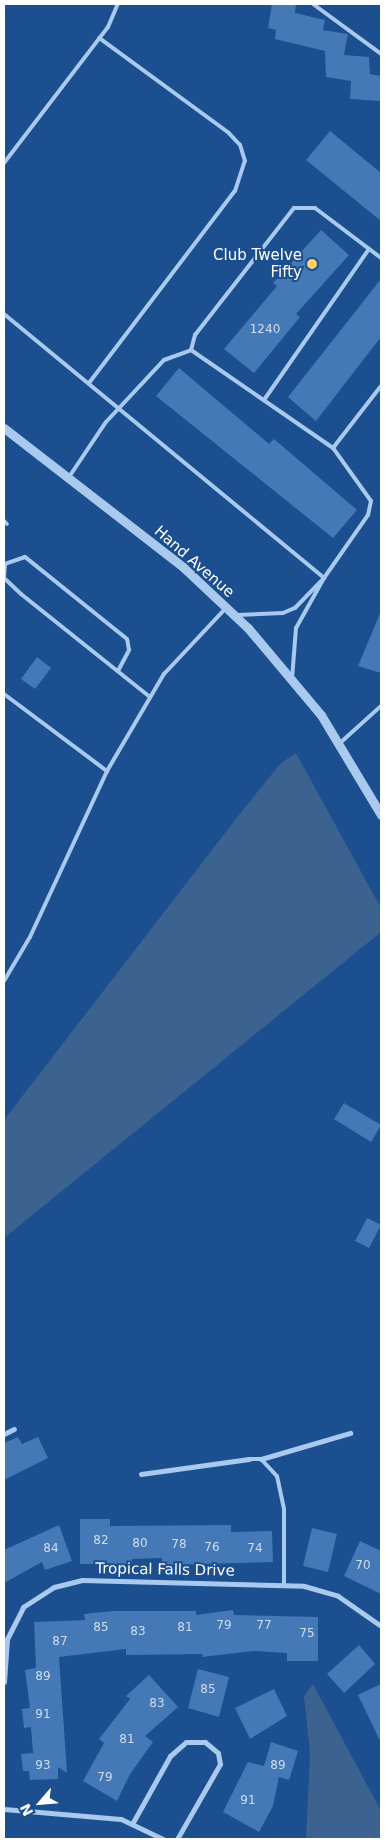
<!DOCTYPE html>
<html>
<head>
<meta charset="utf-8">
<style>
	body { margin:0 }
	#map { position:relative; width:385px; height:1843px; overflow:hidden; background:#1b4f8f; font-family:"DejaVu Sans",sans-serif }
	div>[style] { position:absolute }
	[style*='--x'] { left:calc(var(--x)*1px); top:calc(var(--y)*1px); width:calc(var(--w)*1px); rotate:calc(var(--a)*1deg) }
	.water>* { inset:0; background:#3c6290 }
	.building>* { inset:0; background:#4478b7 }
	.service>* { height:4px; margin:-2px; padding:0 2px; transform-origin:2px; border-radius:2px; background:#a9c9ee }
	.minor>* { height:5px; margin:-2.5px; padding:0 2.5px; transform-origin:2.5px; border-radius:2.5px; background:#a9c9ee }
	.tertiary>* { height:9px; margin:-4.5px; padding:0 4.5px; transform-origin:4.5px; border-radius:4.5px; background:#a9c9ee }
	.dots>* { width:14px; height:14px; translate:-50% -50%; box-sizing:border-box; border:2px solid #1b4f8f; border-radius:50% }
	span { translate:-50% -50%; white-space:nowrap; text-align:center; line-height:1.15; -webkit-text-stroke:4px #1b4f8f; paint-order:stroke }
	.number-label { font-size:12px; color:#d0dded }
	.number-label span { -webkit-text-stroke-width:0 }
	.poi-label { font-size:15px; color:#fff }
	.right { translate:-100% -50%; text-align:right }
	.street-label { font-size:15px; color:#fff }
	.frame { position:absolute; inset:0; border:5px solid #fff; pointer-events:none }
	.north { position:absolute; left:15px; top:1778px; width:50px; height:50px; -webkit-text-stroke:4px #1b4f8f; paint-order:stroke; rotate:243deg; font-size:14px; font-weight:700; line-height:20px; text-align:center; color:#fff }
	.north::after { content:''; display:block; margin:auto; width:18px; height:22px; background:#fff; clip-path:polygon(50% 0,100% 100%,50% 72%,0 100%) }
</style>
</head>
<body>
<div id="map">
	<div class="water">
		<i style="clip-path:polygon(296px 753px,381px 908px,381px 932px,4px 1238px,4px 1120px,242px 811px,281px 763px)"></i>
		<i style="clip-path:polygon(313px 1684px,381px 1811px,381px 1839px,306px 1839px,310px 1754px,304px 1696px)"></i>
	</div>
	<div class="building">
		<i style="clip-path:polygon(272px 4px,296px 4px,295px 13px,325px 20px,323px 30px,348px 34px,344px 55px,369px 57px,370px 74px,381px 76px,381px 101px,350px 99px,351px 81px,326px 77px,325px 51px,275px 39px,276px 30px,268px 28px)"></i>
		<i style="clip-path:polygon(330px 131px,381px 173px,381px 221px,306px 160px)"></i>
		<i style="clip-path:polygon(321px 230px,349px 255px,296px 314px,300px 317px,254px 373px,224px 349px,277px 286px,273px 283px)"></i>
		<i style="clip-path:polygon(381px 279px,381px 337px,316px 421px,288px 397px)"></i>
		<i style="clip-path:polygon(179px 368px,269px 444px,274px 439px,357px 510px,333px 538px,156px 396px)"></i>
		<i style="clip-path:polygon(381px 611px,381px 673px,358px 666px)"></i>
		<i style="clip-path:polygon(37px 657px,51px 668px,35px 689px,21px 679px)"></i>
		<i style="clip-path:polygon(344px 1103px,381px 1125px,371px 1142px,334px 1119px)"></i>
		<i style="clip-path:polygon(367px 1218px,381px 1225px,369px 1248px,355px 1241px)"></i>
		<i style="clip-path:polygon(18px 1437px,22px 1444px,38px 1437px,48px 1458px,4px 1480px,4px 1443px)"></i>
		<i style="clip-path:polygon(80px 1519px,110px 1519px,110px 1526px,231px 1525px,231px 1532px,272px 1531px,273px 1562px,162px 1565px,162px 1558px,132px 1559px,132px 1564px,80px 1564px)"></i>
		<i style="clip-path:polygon(59px 1525px,72px 1561px,45px 1570px,42px 1562px,4px 1583px,4px 1550px)"></i>
		<i style="clip-path:polygon(312px 1528px,337px 1534px,328px 1572px,303px 1566px)"></i>
		<i style="clip-path:polygon(360px 1541px,381px 1551px,381px 1594px,344px 1576px)"></i>
		<i style="clip-path:polygon(233px 1610px,234px 1615px,318px 1617px,318px 1661px,287px 1661px,287px 1653px,253px 1651px,202px 1657px,203px 1654px,126px 1655px,126px 1649px,59px 1657px,67px 1773px,58px 1767px,58px 1779px,30px 1780px,29px 1771px,23px 1771px,21px 1754px,33px 1753px,31px 1727px,24px 1728px,22px 1709px,30px 1708px,25px 1670px,36px 1668px,34px 1622px,85px 1620px,84px 1614px,113px 1611px,196px 1611px,196px 1615px)"></i>
		<i style="clip-path:polygon(359px 1645px,375px 1664px,344px 1693px,327px 1674px)"></i>
		<i style="clip-path:polygon(198px 1669px,229px 1677px,219px 1717px,188px 1708px)"></i>
		<i style="clip-path:polygon(149px 1675px,178px 1707px,145px 1736px,153px 1742px,130px 1774px,117px 1801px,83px 1781px,104px 1743px,99px 1739px,130px 1699px,126px 1696px)"></i>
		<i style="clip-path:polygon(381px 1684px,381px 1743px,358px 1695px)"></i>
		<i style="clip-path:polygon(274px 1689px,287px 1716px,250px 1739px,235px 1708px)"></i>
		<i style="clip-path:polygon(271px 1742px,298px 1751px,289px 1780px,279px 1777px,273px 1806px,259px 1832px,223px 1812px,248px 1762px,264px 1766px)"></i>
	</div>
	<div class="service">
		<i style="--x:313;--y:4;--w:84;--a:36.3"></i>
		<i style="--x:4;--y:163;--w:171;--a:-52.6"></i>
		<i style="--x:108;--y:27;--w:25;--a:-67"></i>
		<i style="--x:4;--y:314;--w:415;--a:39.5"></i>
		<i style="--x:324;--y:578;--w:77;--a:-55.1"></i>
		<i style="--x:368;--y:515;--w:14;--a:-78"></i>
		<i style="--x:371;--y:501;--w:65;--a:-125.6"></i>
		<i style="--x:333;--y:448;--w:78;--a:-52.3"></i>
		<i style="--x:191;--y:350;--w:173;--a:34.6"></i>
		<i style="--x:89;--y:383;--w:241;--a:-52.8"></i>
		<i style="--x:235;--y:191;--w:32;--a:-72"></i>
		<i style="--x:245;--y:161;--w:17;--a:-107"></i>
		<i style="--x:240;--y:145;--w:16;--a:-133"></i>
		<i style="--x:229;--y:133;--w:161;--a:-143.8"></i>
		<i style="--x:264;--y:400;--w:184;--a:-55.2"></i>
		<i style="--x:69;--y:477;--w:66;--a:-56.1"></i>
		<i style="--x:106;--y:422;--w:85;--a:-46.9"></i>
		<i style="--x:164;--y:360;--w:29;--a:-20"></i>
		<i style="--x:191;--y:350;--w:16;--a:-75"></i>
		<i style="--x:195;--y:335;--w:161;--a:-52.1"></i>
		<i style="--x:294;--y:208;--w:21;--a:0"></i>
		<i style="--x:315;--y:208;--w:83;--a:37.1"></i>
		<i style="--x:4;--y:521;--w:4;--a:45"></i>
		<i style="--x:237;--y:615;--w:46;--a:-2.5"></i>
		<i style="--x:283;--y:613;--w:13;--a:-23"></i>
		<i style="--x:295;--y:608;--w:42;--a:-46"></i>
		<i style="--x:324;--y:578;--w:57;--a:119.2"></i>
		<i style="--x:296;--y:628;--w:51;--a:94.5"></i>
		<i style="--x:118;--y:671;--w:24;--a:-62"></i>
		<i style="--x:129;--y:650;--w:11;--a:-100"></i>
		<i style="--x:127;--y:639;--w:131;--a:-141.2"></i>
		<i style="--x:25;--y:557;--w:21;--a:161"></i>
		<i style="--x:5;--y:564;--w:14;--a:94"></i>
		<i style="--x:4;--y:578;--w:23;--a:43"></i>
		<i style="--x:21;--y:594;--w:165;--a:38.6"></i>
		<i style="--x:4;--y:694;--w:129;--a:36.8"></i>
		<i style="--x:340;--y:743;--w:55;--a:-42.1"></i>
		<i style="--x:4;--y:981;--w:51;--a:-59.4"></i>
		<i style="--x:30;--y:937;--w:183;--a:-65.1"></i>
		<i style="--x:107;--y:771;--w:113;--a:-59.6"></i>
		<i style="--x:164;--y:674;--w:91;--a:-46.8"></i>
		<i style="--x:249;--y:1459;--w:12;--a:0"></i>
		<i style="--x:261;--y:1459;--w:23;--a:47"></i>
		<i style="--x:277;--y:1476;--w:34;--a:78"></i>
		<i style="--x:284;--y:1509;--w:76;--a:90"></i>
	</div>
	<div class="minor">
		<i style="--x:4;--y:1434;--w:11;--a:-27"></i>
		<i style="--x:261;--y:1459;--w:93;--a:-16.3"></i>
		<i style="--x:141;--y:1474;--w:109;--a:-7.9"></i>
		<i style="--x:4;--y:1682;--w:43;--a:-86"></i>
		<i style="--x:7;--y:1639;--w:36;--a:-63"></i>
		<i style="--x:23;--y:1607;--w:37;--a:-33"></i>
		<i style="--x:54;--y:1587;--w:29;--a:-14"></i>
		<i style="--x:82;--y:1580;--w:222;--a:1.5"></i>
		<i style="--x:304;--y:1586;--w:35;--a:16"></i>
		<i style="--x:338;--y:1596;--w:52;--a:34.9"></i>
		<i style="--x:4;--y:1809;--w:117;--a:4.9"></i>
		<i style="--x:121;--y:1819;--w:47;--a:25.5"></i>
		<i style="--x:132;--y:1824;--w:78;--a:-60.8"></i>
		<i style="--x:170;--y:1756;--w:21;--a:-41"></i>
		<i style="--x:186;--y:1742;--w:19;--a:0"></i>
		<i style="--x:205;--y:1742;--w:17;--a:40"></i>
		<i style="--x:218;--y:1753;--w:11;--a:80"></i>
		<i style="--x:220;--y:1764;--w:86;--a:119.8"></i>
	</div>
	<div class="tertiary">
		<i style="--x:4;--y:428;--w:227;--a:37.8"></i>
		<i style="--x:183;--y:567;--w:89;--a:43.2"></i>
		<i style="--x:248;--y:628;--w:114;--a:50"></i>
		<i style="--x:321;--y:715;--w:117;--a:59"></i>
	</div>
	<div class="dots">
		<i style="left:312px;top:264px;background:#ffd166"></i>
	</div>
	<div class="number-label">
		<span style="left:265px;top:330px">1240</span>
		<span style="left:101px;top:1541px">82</span>
		<span style="left:140px;top:1544px">80</span>
		<span style="left:179px;top:1545px">78</span>
		<span style="left:212px;top:1548px">76</span>
		<span style="left:51px;top:1549px">84</span>
		<span style="left:255px;top:1549px">74</span>
		<span style="left:363px;top:1566px">70</span>
		<span style="left:224px;top:1626px">79</span>
		<span style="left:264px;top:1626px">77</span>
		<span style="left:101px;top:1628px">85</span>
		<span style="left:185px;top:1628px">81</span>
		<span style="left:138px;top:1632px">83</span>
		<span style="left:307px;top:1634px">75</span>
		<span style="left:60px;top:1642px">87</span>
		<span style="left:43px;top:1677px">89</span>
		<span style="left:208px;top:1690px">85</span>
		<span style="left:157px;top:1704px">83</span>
		<span style="left:43px;top:1715px">91</span>
		<span style="left:127px;top:1740px">81</span>
		<span style="left:43px;top:1766px">93</span>
		<span style="left:278px;top:1766px">89</span>
		<span style="left:105px;top:1778px">79</span>
		<span style="left:248px;top:1801px">91</span>
	</div>
	<div class="poi-label">
		<span class="right" style="left:302px;top:264px">Club Twelve<br>Fifty</span>
	</div>
	<div class="street-label">
		<span style="left:194px;top:562px;rotate:41deg">Hand Avenue</span>
		<span style="left:165px;top:1570px;rotate:1deg">Tropical Falls Drive</span>
	</div>
	<div class="frame"></div>
	<div class="north">N</div>
</div>
</body>
</html>
